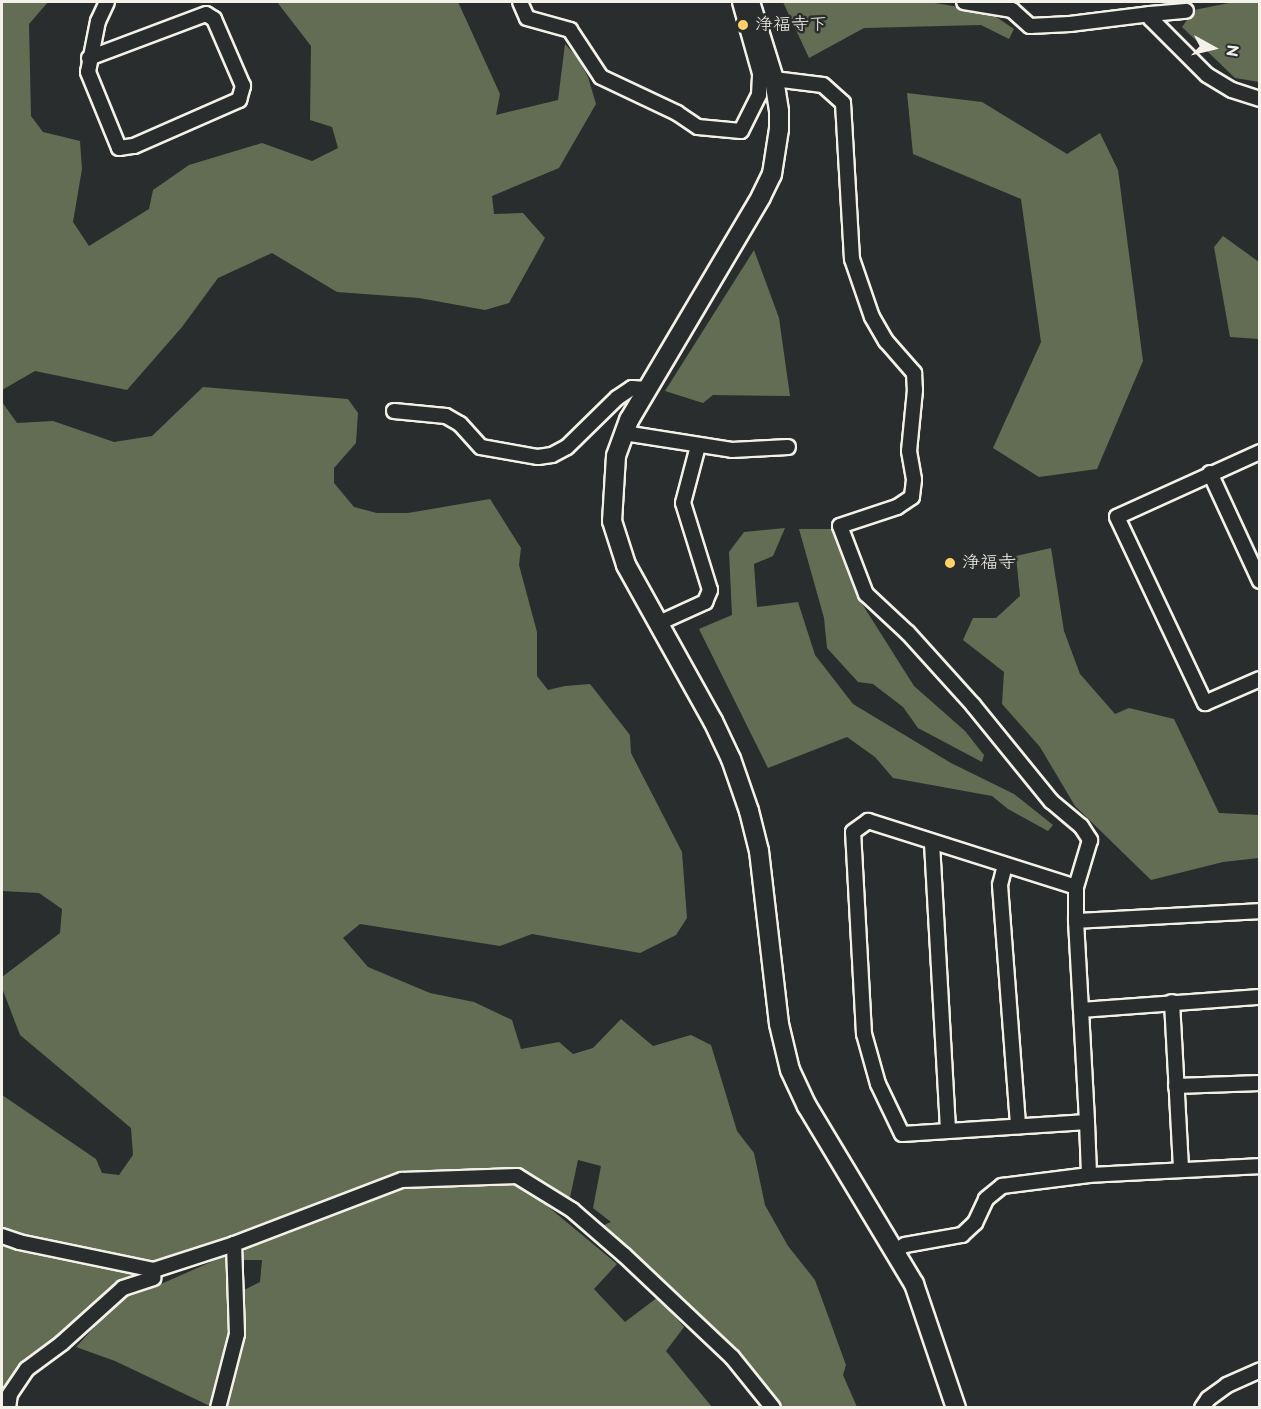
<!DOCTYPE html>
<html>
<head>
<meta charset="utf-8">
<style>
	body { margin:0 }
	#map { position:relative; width:1261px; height:1409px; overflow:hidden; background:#2a2d2e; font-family:"Balsamiq Sans","Klee One",sans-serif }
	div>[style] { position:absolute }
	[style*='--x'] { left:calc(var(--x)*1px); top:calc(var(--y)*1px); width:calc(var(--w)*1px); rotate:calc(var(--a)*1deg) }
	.green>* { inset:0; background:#626d54 }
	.roads { filter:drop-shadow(2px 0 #f4f1e8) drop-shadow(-2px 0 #f4f1e8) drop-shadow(0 2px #f4f1e8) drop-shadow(0 -2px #f4f1e8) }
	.street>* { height:14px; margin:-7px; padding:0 7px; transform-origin:7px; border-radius:7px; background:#2a2d2e }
	.secondary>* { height:18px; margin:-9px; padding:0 9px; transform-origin:9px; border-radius:9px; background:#2a2d2e }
	.dots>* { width:16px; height:16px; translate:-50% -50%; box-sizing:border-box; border:3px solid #2a2d2e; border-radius:50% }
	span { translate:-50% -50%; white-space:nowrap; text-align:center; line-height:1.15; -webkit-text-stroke:5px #2a2d2e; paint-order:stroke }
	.poi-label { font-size:18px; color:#f4f1e8 }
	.left { translate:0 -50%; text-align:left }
	.frame { position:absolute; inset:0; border:3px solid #f4f1e8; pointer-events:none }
	.north { position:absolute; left:1183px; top:18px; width:60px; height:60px; -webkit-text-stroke:4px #2a2d2e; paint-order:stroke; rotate:98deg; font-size:16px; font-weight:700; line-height:24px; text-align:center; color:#f4f1e8 }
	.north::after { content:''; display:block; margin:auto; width:21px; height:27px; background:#f4f1e8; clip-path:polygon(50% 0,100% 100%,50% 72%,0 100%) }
</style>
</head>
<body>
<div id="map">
	<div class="green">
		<i style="clip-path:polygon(2px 2px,48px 2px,29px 24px,31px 116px,43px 132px,80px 141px,82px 169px,73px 222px,89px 246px,149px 209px,153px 190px,189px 165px,262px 143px,312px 161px,338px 148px,332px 127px,310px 120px,311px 46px,277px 2px,458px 2px,500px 94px,496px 115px,558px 100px,565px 44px,578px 58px,588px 77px,596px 104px,559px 168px,492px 196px,494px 214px,523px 213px,545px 238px,509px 303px,485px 310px,419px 298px,337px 292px,272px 253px,218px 278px,182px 327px,127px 390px,35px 371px,2px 390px)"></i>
		<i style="clip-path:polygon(783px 2px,929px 2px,989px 12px,1014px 29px,1009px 39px,981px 25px,864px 28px,809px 58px)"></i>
		<i style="clip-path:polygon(1234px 2px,1259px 2px,1259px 82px,1235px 78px,1182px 27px,1194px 10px)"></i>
		<i style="clip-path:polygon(907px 93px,982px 102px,1067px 154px,1100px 133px,1118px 170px,1143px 361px,1097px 469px,1039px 477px,993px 448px,1041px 342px,1021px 199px,913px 154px)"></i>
		<i style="clip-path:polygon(1223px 236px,1259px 262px,1259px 339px,1230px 337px,1214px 247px)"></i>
		<i style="clip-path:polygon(754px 250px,779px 318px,790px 396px,713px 395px,703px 403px,665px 391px)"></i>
		<i style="clip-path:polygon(203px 387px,348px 399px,358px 413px,356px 443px,334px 468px,334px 483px,354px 507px,377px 513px,408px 513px,490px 499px,521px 548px,519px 565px,537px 632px,537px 676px,548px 690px,565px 686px,590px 684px,630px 735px,631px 753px,682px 852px,687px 918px,676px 935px,640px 953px,532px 934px,500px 946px,360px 924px,343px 938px,368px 967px,430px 993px,474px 1002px,512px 1020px,521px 1049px,559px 1042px,573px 1054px,593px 1048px,621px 1019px,653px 1046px,691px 1035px,711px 1045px,737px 1131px,754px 1153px,765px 1205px,788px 1246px,815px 1280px,846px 1365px,843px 1375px,857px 1407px,781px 1407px,746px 1363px,602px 1226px,611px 1222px,593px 1208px,601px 1166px,578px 1160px,569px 1202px,519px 1170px,402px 1173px,157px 1264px,2px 1230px,2px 1095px,96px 1159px,102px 1173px,119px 1175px,133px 1155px,131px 1128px,20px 1035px,2px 988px,2px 977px,60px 933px,62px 909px,39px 893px,2px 891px,2px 402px,17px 423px,53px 421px,114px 442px,152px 436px)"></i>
		<i style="clip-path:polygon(785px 528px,773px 556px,754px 564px,757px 607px,798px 602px,815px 655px,853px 704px,951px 763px,1014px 794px,1053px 825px,1048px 831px,1008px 809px,992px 796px,893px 778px,875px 757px,847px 737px,768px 768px,699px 629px,732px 615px,729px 552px,744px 532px)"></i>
		<i style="clip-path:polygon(799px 529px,833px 529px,859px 599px,914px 686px,965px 731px,984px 755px,982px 762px,918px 728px,903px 707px,873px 684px,858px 682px,827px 648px,824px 618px)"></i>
		<i style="clip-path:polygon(1051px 548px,1064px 631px,1080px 674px,1115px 714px,1129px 708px,1174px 719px,1219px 813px,1259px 815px,1259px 858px,1223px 862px,1151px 880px,1075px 806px,1040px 747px,1002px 704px,1004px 672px,963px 640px,973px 618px,996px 618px,1020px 596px,1016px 556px)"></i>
		<i style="clip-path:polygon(516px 1180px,617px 1264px,594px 1289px,625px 1322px,658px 1297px,684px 1327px,666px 1351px,712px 1407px,223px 1408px,242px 1333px,244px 1290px,260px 1282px,262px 1260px,241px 1260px,248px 1241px,405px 1184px)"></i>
		<i style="clip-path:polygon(2px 1241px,26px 1250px,131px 1274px,131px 1279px,110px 1291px,23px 1366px,2px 1407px)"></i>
		<i style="clip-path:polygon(229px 1254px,230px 1334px,212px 1407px,115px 1361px,76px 1347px,125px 1294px,161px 1284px)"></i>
	</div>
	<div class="roads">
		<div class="street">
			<i style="--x:107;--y:2;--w:21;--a:115"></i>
			<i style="--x:98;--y:21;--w:52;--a:101.1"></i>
			<i style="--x:88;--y:72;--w:82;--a:67.8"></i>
			<i style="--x:119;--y:148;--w:15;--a:-8"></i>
			<i style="--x:134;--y:146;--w:115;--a:-23.7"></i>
			<i style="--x:239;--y:100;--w:15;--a:-74"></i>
			<i style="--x:243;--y:86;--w:73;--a:-113.4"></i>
			<i style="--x:214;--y:19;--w:9;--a:-148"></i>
			<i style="--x:520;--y:2;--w:17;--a:66"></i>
			<i style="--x:527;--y:18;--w:45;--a:15.6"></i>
			<i style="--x:570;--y:30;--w:56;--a:56.6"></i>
			<i style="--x:601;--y:77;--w:84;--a:25.3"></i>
			<i style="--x:677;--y:113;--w:25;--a:34"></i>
			<i style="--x:698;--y:127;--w:43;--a:5.3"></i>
			<i style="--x:741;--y:131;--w:40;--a:-63.4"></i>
			<i style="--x:759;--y:95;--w:22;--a:-87"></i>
			<i style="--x:760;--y:73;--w:5;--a:-11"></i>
			<i style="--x:765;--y:72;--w:11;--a:38"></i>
			<i style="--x:774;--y:79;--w:49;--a:7"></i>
			<i style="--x:823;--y:85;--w:27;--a:42"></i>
			<i style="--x:843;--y:103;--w:156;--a:86.7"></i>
			<i style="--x:852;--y:259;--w:61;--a:71"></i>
			<i style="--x:872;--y:317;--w:28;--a:60"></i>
			<i style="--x:886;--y:341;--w:43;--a:48.8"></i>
			<i style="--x:914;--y:373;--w:17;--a:87"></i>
			<i style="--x:915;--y:390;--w:61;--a:95.6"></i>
			<i style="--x:909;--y:451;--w:29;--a:80"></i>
			<i style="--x:914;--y:480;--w:17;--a:97"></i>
			<i style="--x:912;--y:497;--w:18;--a:146"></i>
			<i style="--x:897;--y:507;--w:60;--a:161.6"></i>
			<i style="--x:840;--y:526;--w:73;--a:69.1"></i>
			<i style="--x:866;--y:594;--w:57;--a:42.9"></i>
			<i style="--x:908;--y:633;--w:97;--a:47.9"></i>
			<i style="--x:973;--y:705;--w:124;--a:50.9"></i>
			<i style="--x:1051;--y:801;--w:39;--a:40"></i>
			<i style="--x:1081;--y:826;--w:17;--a:57"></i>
			<i style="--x:1090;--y:840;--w:49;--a:106.6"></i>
			<i style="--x:740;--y:2;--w:74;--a:74.3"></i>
			<i style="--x:964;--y:2;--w:49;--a:9.5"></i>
			<i style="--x:1012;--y:10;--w:24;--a:42"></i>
			<i style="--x:1030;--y:26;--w:40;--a:-2.9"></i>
			<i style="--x:1070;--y:24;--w:81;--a:-7.1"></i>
			<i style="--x:1150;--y:14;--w:5;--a:79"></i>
			<i style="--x:1151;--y:19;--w:79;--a:45"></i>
			<i style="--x:1207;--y:75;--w:29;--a:31"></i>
			<i style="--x:1232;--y:90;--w:29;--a:18"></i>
			<i style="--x:1150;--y:14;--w:36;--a:-5"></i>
			<i style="--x:89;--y:58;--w:125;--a:-20.6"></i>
			<i style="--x:394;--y:411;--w:52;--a:5.5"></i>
			<i style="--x:446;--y:416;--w:16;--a:30"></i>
			<i style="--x:460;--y:424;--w:31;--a:48"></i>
			<i style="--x:481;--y:447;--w:58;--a:10"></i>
			<i style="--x:538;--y:457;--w:14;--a:-8"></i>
			<i style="--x:552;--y:455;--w:17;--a:-28"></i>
			<i style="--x:567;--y:447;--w:70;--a:-44.4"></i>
			<i style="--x:617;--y:398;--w:18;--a:-34"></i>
			<i style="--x:632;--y:388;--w:14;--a:4"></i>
			<i style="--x:624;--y:433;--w:109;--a:8.9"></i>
			<i style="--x:732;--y:450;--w:56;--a:-3.1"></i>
			<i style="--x:1260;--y:452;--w:157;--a:155.6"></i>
			<i style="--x:1117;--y:517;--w:206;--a:64.7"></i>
			<i style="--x:1205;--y:703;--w:60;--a:-23.6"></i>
			<i style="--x:1210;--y:473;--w:119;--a:65.2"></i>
			<i style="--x:659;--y:623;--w:51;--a:-24.5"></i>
			<i style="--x:705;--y:602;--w:13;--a:-67"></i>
			<i style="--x:710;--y:590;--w:91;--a:-107.2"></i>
			<i style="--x:683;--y:503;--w:59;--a:-75.3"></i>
			<i style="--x:932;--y:843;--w:288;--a:86.8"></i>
			<i style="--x:1005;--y:865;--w:21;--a:104"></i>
			<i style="--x:1000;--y:885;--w:242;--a:85.7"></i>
			<i style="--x:1076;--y:921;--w:184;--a:-3.1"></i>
			<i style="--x:1172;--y:1002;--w:168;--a:86.9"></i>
			<i style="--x:1081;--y:1010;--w:179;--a:-4.2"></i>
			<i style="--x:1176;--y:1086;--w:84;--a:-2"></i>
			<i style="--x:1087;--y:1122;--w:185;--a:176.3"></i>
			<i style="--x:902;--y:1134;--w:55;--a:-115.6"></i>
			<i style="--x:878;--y:1084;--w:52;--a:-105.6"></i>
			<i style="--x:864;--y:1034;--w:202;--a:-93.1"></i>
			<i style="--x:853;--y:832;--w:19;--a:-36"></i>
			<i style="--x:868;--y:821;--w:218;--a:17.6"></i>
			<i style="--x:1076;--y:887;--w:34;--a:90"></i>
			<i style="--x:1076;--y:921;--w:89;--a:86.8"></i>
			<i style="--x:1081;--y:1010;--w:112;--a:86.9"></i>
			<i style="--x:1087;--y:1122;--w:53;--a:87.8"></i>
			<i style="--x:2;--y:1236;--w:18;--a:19"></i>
			<i style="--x:19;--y:1242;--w:138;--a:11.7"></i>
			<i style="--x:154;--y:1270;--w:84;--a:-18"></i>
			<i style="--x:234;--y:1244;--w:180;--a:-20.9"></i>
			<i style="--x:402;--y:1180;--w:115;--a:-2"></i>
			<i style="--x:517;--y:1176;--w:65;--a:31.7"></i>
			<i style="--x:572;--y:1210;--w:69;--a:40.9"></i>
			<i style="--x:624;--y:1255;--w:149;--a:43.4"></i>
			<i style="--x:732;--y:1357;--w:65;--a:51.2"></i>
			<i style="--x:896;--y:1250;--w:10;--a:-29"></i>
			<i style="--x:905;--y:1245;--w:58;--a:-10"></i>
			<i style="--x:962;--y:1235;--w:18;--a:-43"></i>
			<i style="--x:975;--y:1223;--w:26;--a:-65"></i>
			<i style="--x:986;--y:1199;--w:21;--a:-39"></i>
			<i style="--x:1002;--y:1186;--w:88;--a:-7.2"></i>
			<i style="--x:1089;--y:1175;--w:171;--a:-3"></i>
			<i style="--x:8;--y:1408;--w:14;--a:-82"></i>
			<i style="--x:10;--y:1394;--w:30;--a:-56"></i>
			<i style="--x:27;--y:1369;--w:44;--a:-36.6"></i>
			<i style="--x:62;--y:1343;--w:82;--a:-42"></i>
			<i style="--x:123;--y:1288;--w:32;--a:-18"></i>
			<i style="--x:153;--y:1278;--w:8;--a:-83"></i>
			<i style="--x:218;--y:1408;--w:76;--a:-75.6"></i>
			<i style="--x:237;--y:1334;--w:90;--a:-91.9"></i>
			<i style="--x:1202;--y:1408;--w:11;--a:-56"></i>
			<i style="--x:1208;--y:1399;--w:24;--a:-36"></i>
			<i style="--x:1227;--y:1385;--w:36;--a:-24"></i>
		</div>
		<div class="secondary">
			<i style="--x:750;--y:2;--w:81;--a:72.7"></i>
			<i style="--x:774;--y:79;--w:33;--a:81"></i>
			<i style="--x:779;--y:112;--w:17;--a:90"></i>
			<i style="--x:779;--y:129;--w:46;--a:98.8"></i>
			<i style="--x:772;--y:174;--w:25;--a:116"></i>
			<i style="--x:761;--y:197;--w:259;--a:120.6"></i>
			<i style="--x:629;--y:420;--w:38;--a:110"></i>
			<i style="--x:616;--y:456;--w:65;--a:93.5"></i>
			<i style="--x:612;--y:521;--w:46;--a:72.3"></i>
			<i style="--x:626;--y:565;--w:179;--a:60.9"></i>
			<i style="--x:713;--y:721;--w:42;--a:64.7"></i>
			<i style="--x:731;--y:759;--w:55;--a:70.9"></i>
			<i style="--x:749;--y:811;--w:41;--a:76"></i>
			<i style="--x:759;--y:851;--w:174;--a:83.4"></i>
			<i style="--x:779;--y:1024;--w:47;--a:76.6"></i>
			<i style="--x:790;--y:1070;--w:40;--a:65"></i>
			<i style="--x:807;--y:1106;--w:208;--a:59"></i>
			<i style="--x:914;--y:1284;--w:131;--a:71.3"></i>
		</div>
	</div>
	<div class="dots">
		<i style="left:743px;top:25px;background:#ffd166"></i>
		<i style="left:950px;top:563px;background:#ffd166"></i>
	</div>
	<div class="poi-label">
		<span class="left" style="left:755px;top:25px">浄福寺下</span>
		<span class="left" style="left:962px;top:563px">浄福寺</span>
	</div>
	<div class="frame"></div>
	<div class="north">N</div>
</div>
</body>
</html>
